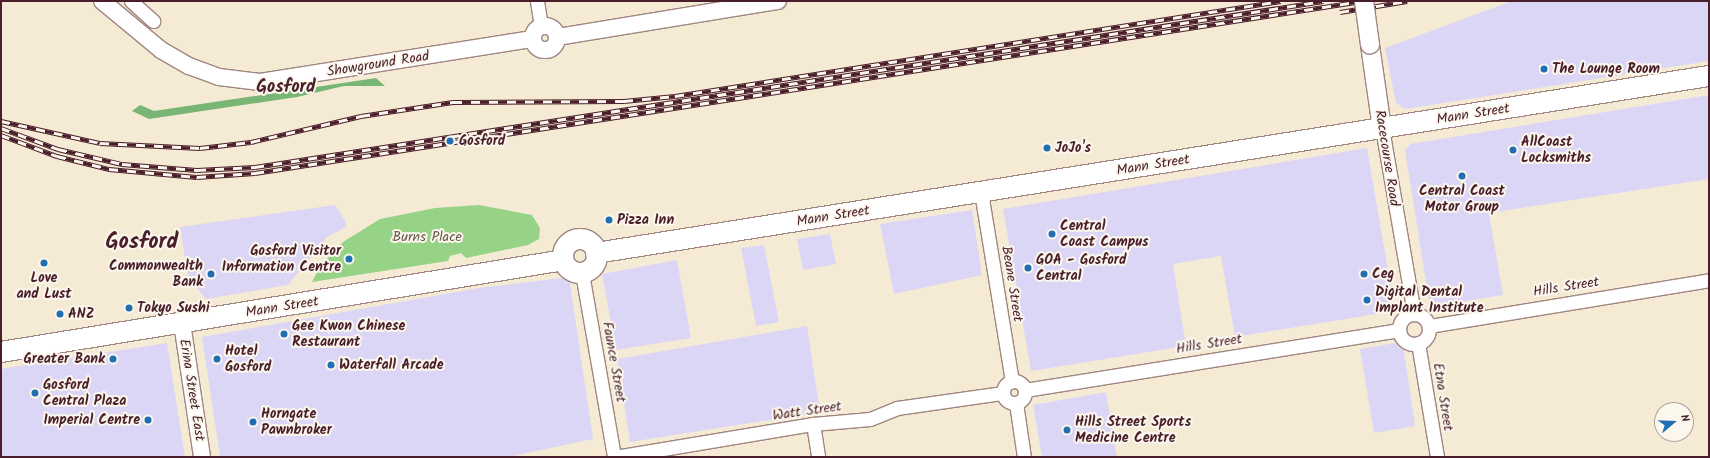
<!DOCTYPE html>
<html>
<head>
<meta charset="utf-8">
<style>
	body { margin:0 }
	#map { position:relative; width:1710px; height:458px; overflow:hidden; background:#f5ebd5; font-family:Kalam,sans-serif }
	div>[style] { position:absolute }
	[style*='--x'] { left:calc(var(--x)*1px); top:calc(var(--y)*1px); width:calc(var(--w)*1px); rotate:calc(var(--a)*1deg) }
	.built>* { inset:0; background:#dcd6f6 }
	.green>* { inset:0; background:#97d387 }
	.forest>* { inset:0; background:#79b574 }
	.roads { filter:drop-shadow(1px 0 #a08580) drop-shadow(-1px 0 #a08580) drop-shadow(0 1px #a08580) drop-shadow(0 -1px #a08580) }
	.minor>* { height:13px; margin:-6.5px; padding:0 6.5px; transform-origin:6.5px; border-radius:6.5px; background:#fff }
	.minor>.ring { margin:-6.5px; padding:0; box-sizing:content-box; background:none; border:13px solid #fff; border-radius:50% }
	.tertiary>* { height:16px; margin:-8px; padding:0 8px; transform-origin:8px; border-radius:8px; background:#fff }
	.tertiary>.ring { margin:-8px; padding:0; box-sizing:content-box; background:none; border:16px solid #fff; border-radius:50% }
	.secondary>* { height:18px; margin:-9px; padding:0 9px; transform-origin:9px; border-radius:9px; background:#fff }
	.primary>* { height:20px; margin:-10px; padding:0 10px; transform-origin:10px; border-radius:10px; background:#fff }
	.primary>.ring { margin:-10px; padding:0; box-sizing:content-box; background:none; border:20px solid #fff; border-radius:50% }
	.rail>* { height:4.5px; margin-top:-2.25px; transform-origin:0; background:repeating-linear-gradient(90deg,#fbf7ec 0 9px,#4a1f2b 0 18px); box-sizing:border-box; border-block:1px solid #4a1f2b }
	.bridges { filter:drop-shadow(1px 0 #a08580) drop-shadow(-1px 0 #a08580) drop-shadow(0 1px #a08580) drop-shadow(0 -1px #a08580) }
	.secondary-bridge>* { height:18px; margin:-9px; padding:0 9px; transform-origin:9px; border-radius:9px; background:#fff }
	.dots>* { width:11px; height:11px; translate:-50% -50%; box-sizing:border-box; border:2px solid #fbf7ec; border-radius:50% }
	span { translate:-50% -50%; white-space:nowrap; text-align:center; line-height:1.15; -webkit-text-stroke:4px #fbf7ec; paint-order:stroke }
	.street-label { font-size:14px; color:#4a1f2b }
	.poi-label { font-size:14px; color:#4a1f2b; font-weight:700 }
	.left { translate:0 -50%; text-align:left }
	.right { translate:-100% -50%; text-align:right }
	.park-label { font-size:14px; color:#615547 }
	.district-label { font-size:18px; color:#4a1f2b; font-weight:700 }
	.town-label { font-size:22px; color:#4a1f2b; font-weight:700 }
	.frame { position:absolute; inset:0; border:2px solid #4a1f2b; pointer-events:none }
	.north { position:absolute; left:1654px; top:402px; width:40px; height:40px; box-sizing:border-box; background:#fbf7ec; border:1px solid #b4a19f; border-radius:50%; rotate:71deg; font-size:11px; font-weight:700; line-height:16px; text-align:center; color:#4a1f2b }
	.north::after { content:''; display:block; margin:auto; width:14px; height:18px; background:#1f6fb2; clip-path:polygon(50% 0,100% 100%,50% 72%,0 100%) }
</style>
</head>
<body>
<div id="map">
	<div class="built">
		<i style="clip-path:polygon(1512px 1px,1709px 1px,1709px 61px,1405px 109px,1396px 103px,1385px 48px)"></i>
		<i style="clip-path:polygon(1709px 95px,1709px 179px,1489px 213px,1503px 295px,1430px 307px,1405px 150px,1410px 144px)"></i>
		<i style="clip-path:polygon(1367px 148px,1395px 311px,1235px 337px,1221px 256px,1173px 264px,1186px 346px,1031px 371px,1003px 209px)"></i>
		<i style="clip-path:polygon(335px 205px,346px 222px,346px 227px,327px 237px,288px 285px,206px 299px,188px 277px,180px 227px)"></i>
		<i style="clip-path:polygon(972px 210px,982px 275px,894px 294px,880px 224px)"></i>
		<i style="clip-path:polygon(830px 234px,836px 264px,803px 270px,797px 239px)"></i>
		<i style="clip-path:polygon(764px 245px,779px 322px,756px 326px,741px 248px)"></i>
		<i style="clip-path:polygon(677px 260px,691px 338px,616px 350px,602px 274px)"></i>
		<i style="clip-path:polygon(569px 277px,593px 439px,508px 457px,220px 457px,202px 337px,479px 288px)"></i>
		<i style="clip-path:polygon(807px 326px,820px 412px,630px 442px,617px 359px)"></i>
		<i style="clip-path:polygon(167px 343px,185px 457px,1px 457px,1px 369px)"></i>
		<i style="clip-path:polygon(1395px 343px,1404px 351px,1415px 426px,1374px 433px,1360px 349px)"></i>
		<i style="clip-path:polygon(1106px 392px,1117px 457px,1042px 457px,1033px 405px)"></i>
	</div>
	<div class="green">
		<i style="clip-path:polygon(479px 205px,532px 215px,540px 228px,539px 239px,528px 245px,466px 258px,461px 253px,450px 256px,448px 261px,312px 282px,321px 265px,343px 242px,380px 219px,435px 208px)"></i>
	</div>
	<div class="forest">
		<i style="clip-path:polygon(376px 78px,385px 86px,344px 86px,297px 97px,149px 119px,132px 111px,140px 105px,154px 111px)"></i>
	</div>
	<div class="roads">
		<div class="minor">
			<i style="--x:131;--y:1;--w:30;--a:42"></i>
			<i style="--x:537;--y:1;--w:25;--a:81"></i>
			<i style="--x:1382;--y:128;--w:189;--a:80.2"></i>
			<i style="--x:981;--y:192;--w:192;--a:80.7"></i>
			<i style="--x:582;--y:273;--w:187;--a:80.1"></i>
			<i class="ring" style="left:1399px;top:314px;width:17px;height:17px"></i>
			<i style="--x:1429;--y:326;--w:284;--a:-9.3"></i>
			<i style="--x:1418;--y:343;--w:116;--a:80.5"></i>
			<i class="ring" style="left:1003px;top:381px;width:9px;height:9px"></i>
			<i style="--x:1025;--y:390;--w:379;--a:-9.1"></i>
			<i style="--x:1016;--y:403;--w:55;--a:81.6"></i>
			<i style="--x:813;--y:424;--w:33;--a:81"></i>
			<i style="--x:615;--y:457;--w:201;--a:-9.5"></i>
			<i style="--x:813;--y:424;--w:57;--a:-5"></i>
			<i style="--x:870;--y:419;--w:29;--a:-22"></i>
			<i style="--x:897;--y:408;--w:107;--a:-8.1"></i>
		</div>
		<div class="tertiary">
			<i style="--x:102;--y:1;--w:77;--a:39.7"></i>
			<i style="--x:161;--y:50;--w:32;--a:30"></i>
			<i style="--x:189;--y:66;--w:32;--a:20"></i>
			<i style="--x:219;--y:77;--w:41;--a:7"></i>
			<i style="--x:260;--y:82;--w:276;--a:-9"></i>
			<i class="ring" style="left:533px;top:26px;width:8px;height:8px"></i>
			<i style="--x:557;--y:37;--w:224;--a:-9.3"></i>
			<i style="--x:182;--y:323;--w:135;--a:81.5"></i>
		</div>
		<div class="secondary">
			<i style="--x:1370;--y:45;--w:84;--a:81.8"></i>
		</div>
		<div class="primary">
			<i class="ring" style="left:563px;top:239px;width:14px;height:14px"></i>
			<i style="--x:596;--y:253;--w:1127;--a:-9.04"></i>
			<i style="--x:1;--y:352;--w:570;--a:-9.28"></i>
		</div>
	</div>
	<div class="rail">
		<i style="--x:1340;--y:12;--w:68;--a:-9.3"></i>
		<i style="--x:1;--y:121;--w:101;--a:12.5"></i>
		<i style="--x:100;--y:143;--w:100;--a:2.9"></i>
		<i style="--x:200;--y:148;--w:51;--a:-6.7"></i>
		<i style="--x:251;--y:142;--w:113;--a:-13.3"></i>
		<i style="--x:361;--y:116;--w:93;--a:-8.7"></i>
		<i style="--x:453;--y:102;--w:171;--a:-0.3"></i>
		<i style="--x:624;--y:101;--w:51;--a:-5.6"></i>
		<i style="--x:675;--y:96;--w:613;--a:-8.91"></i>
		<i style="--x:1;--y:128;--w:61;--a:20.2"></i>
		<i style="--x:58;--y:149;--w:66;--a:13.2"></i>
		<i style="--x:122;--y:164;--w:75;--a:4.6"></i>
		<i style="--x:197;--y:170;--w:58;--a:-3"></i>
		<i style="--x:255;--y:167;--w:1081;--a:-8.83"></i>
		<i style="--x:1;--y:135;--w:60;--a:20.6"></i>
		<i style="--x:57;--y:156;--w:54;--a:14"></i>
		<i style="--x:109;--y:169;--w:88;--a:5.2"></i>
		<i style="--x:197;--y:177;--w:58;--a:-3.9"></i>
		<i style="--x:255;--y:173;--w:1120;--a:-8.83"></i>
	</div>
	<div class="bridges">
		<div class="secondary-bridge">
			<i style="--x:1364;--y:1;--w:44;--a:82.2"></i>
		</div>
	</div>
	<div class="dots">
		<i style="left:1544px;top:69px;background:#1f6fb2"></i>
		<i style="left:450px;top:141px;background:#1f6fb2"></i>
		<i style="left:1047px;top:148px;background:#1f6fb2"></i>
		<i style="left:1513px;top:150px;background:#1f6fb2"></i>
		<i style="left:1462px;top:176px;background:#1f6fb2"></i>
		<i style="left:609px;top:220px;background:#1f6fb2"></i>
		<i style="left:1052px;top:234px;background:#1f6fb2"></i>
		<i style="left:349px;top:259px;background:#1f6fb2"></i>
		<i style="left:44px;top:263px;background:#1f6fb2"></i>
		<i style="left:1028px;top:268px;background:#1f6fb2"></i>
		<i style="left:211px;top:274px;background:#1f6fb2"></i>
		<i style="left:1364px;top:274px;background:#1f6fb2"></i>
		<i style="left:1367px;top:300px;background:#1f6fb2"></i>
		<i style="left:129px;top:308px;background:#1f6fb2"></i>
		<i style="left:60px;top:314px;background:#1f6fb2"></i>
		<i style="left:284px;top:334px;background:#1f6fb2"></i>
		<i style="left:113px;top:359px;background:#1f6fb2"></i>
		<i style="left:217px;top:359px;background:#1f6fb2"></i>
		<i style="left:331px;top:365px;background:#1f6fb2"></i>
		<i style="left:35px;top:393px;background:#1f6fb2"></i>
		<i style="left:148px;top:420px;background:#1f6fb2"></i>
		<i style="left:253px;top:422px;background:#1f6fb2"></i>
		<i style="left:1067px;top:430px;background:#1f6fb2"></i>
	</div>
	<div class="street-label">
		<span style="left:378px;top:64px;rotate:-9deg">Showground Road</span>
		<span style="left:1473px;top:114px;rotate:-9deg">Mann Street</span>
		<span style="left:1387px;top:158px;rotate:81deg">Racecourse Road</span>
		<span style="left:1153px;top:165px;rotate:-9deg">Mann Street</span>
		<span style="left:833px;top:216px;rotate:-9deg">Mann Street</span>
		<span style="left:1012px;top:284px;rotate:81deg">Beane Street</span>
		<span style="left:1566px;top:287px;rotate:-9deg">Hills Street</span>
		<span style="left:282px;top:307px;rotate:-9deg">Mann Street</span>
		<span style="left:1209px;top:344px;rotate:-9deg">Hills Street</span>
		<span style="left:614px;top:362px;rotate:80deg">Faunce Street</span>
		<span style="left:192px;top:390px;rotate:81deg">Erina Street East</span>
		<span style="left:1443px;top:397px;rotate:81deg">Etna Street</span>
		<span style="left:807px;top:411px;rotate:-8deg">Watt Street</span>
	</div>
	<div class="poi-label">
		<span class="left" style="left:1552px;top:69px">The Lounge Room</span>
		<span class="left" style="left:459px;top:141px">Gosford</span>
		<span class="left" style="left:1521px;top:150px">AllCoast<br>Locksmiths</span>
		<span class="left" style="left:1055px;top:148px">JoJo's</span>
		<span style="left:1462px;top:199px">Central Coast<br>Motor Group</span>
		<span class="left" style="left:617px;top:220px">Pizza Inn</span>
		<span class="left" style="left:1060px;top:234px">Central<br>Coast Campus</span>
		<span class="right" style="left:341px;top:259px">Gosford Visitor<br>Information Centre</span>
		<span class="left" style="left:1036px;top:268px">GOA - Gosford<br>Central</span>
		<span class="right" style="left:203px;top:274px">Commonwealth<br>Bank</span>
		<span class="left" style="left:1372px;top:274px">Ceg</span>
		<span style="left:44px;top:286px">Love<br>and Lust</span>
		<span class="left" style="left:1375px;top:300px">Digital Dental<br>Implant Institute</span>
		<span class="left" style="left:137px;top:308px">Tokyo Sushi</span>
		<span class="left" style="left:68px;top:314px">ANZ</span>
		<span class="left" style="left:292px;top:334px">Gee Kwon Chinese<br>Restaurant</span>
		<span class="left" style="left:225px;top:359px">Hotel<br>Gosford</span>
		<span class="right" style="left:105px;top:359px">Greater Bank</span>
		<span class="left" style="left:339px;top:365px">Waterfall Arcade</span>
		<span class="left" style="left:43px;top:393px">Gosford<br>Central Plaza</span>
		<span class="left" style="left:261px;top:422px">Horngate<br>Pawnbroker</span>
		<span class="right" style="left:140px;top:420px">Imperial Centre</span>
		<span class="left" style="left:1075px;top:430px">Hills Street Sports<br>Medicine Centre</span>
	</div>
	<div class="park-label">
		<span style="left:427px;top:237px">Burns Place</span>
	</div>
	<div class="district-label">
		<span style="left:286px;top:88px">Gosford</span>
	</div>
	<div class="town-label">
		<span style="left:142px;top:243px">Gosford</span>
	</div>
	<div class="frame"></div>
	<div class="north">N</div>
</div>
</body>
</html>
